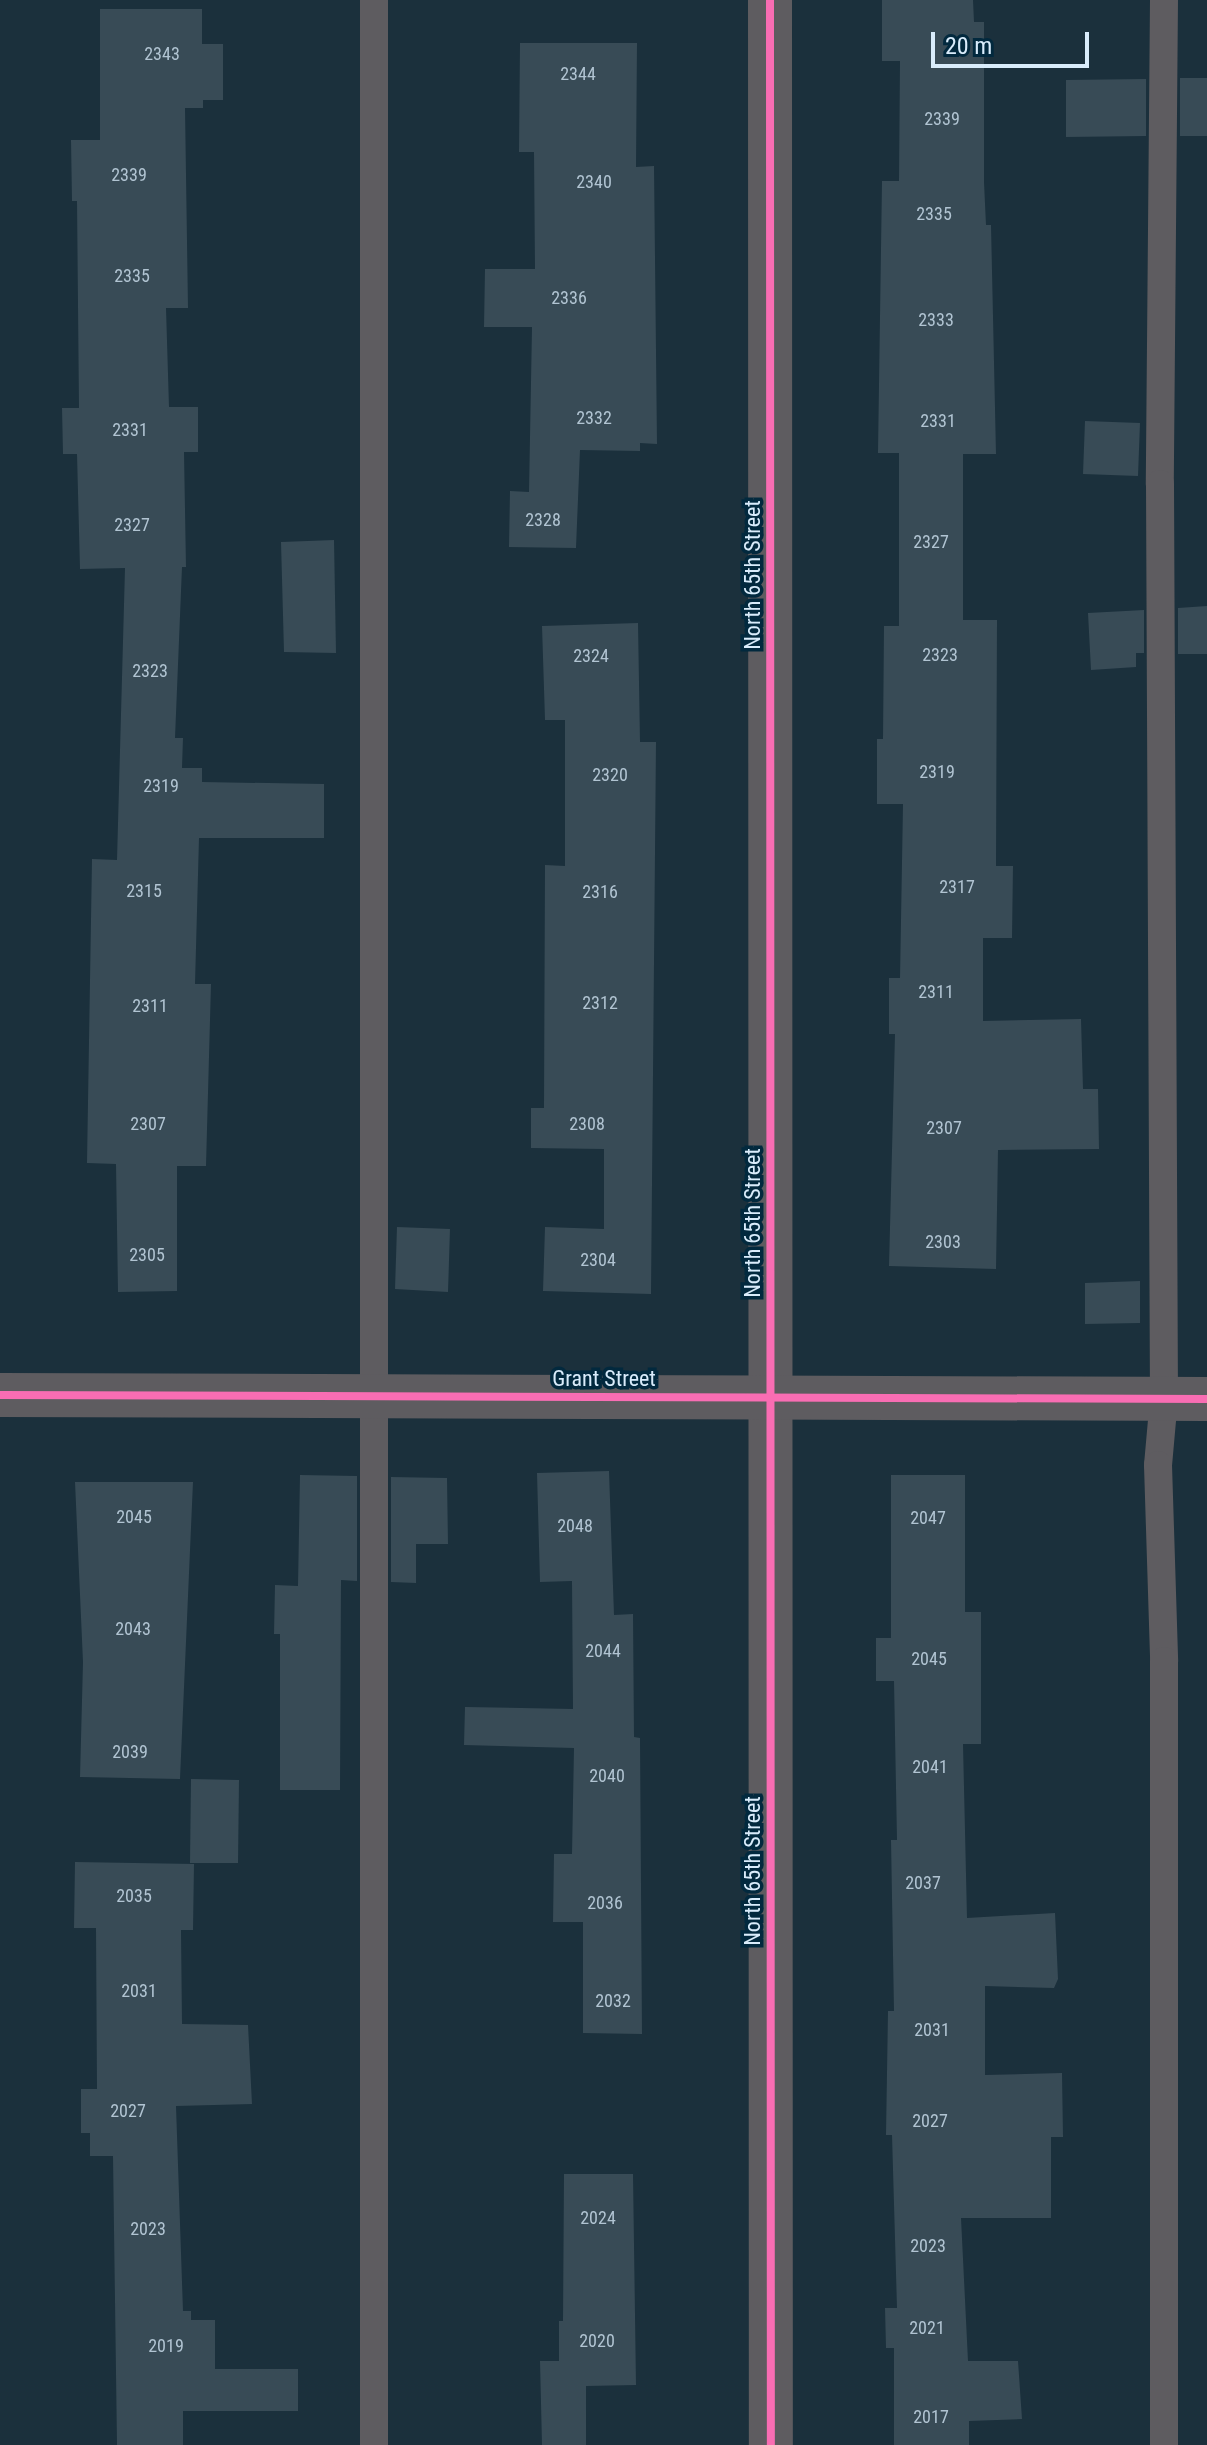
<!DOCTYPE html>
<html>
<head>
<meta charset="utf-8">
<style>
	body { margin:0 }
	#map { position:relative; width:1207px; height:2445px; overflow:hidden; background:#1b303c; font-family:"Roboto Condensed",sans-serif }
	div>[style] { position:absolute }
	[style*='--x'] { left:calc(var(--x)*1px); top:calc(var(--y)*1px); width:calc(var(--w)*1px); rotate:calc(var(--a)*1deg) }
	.building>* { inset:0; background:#384b56 }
	.service>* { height:28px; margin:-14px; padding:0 14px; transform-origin:14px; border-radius:14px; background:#5e5c60 }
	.minor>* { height:44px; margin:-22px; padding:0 22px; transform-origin:22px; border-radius:22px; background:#5e5c60 }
	.cycleway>* { height:8px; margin:-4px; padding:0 4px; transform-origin:4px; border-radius:4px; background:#f96db3 }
	span { translate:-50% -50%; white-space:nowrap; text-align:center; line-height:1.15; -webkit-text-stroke:7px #02293e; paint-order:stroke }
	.number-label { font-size:18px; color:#b1c4d2 }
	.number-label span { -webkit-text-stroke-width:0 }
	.street-label { font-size:22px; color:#d9ecfb }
	.scale { position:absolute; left:931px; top:32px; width:158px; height:36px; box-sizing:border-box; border:4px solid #d9ecfb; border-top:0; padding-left:10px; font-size:24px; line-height:28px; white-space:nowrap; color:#d9ecfb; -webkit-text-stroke:6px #02293e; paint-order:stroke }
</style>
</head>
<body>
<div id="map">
	<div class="building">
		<i style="clip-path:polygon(882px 0,973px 0,974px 22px,984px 22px,984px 182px,986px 225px,991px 225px,996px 454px,963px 454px,963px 620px,997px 620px,996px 866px,1013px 866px,1012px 938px,983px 938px,983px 1021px,1081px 1019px,1083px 1089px,1098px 1089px,1099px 1149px,998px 1150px,996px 1269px,889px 1266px,895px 1034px,889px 1034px,889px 978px,900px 978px,903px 804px,877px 804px,877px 739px,883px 739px,884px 626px,899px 626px,899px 453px,878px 453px,882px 181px,899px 181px,900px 61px,882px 61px)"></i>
		<i style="clip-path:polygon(100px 9px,202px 9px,202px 44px,223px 44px,223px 100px,203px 100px,203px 108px,185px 108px,188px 308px,166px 308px,169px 407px,198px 407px,198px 452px,184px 452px,186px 567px,182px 567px,175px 738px,183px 738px,182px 768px,202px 768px,202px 782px,324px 784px,324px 838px,199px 838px,195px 984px,211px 984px,206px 1166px,177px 1166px,177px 1291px,118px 1292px,116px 1164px,87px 1163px,92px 859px,117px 860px,125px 568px,80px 569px,77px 454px,63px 454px,62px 408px,79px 408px,77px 201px,72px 201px,71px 140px,100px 140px)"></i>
		<i style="clip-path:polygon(520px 43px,637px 43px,636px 167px,654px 166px,657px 444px,640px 443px,640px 451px,580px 450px,576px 548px,509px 547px,510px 491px,529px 492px,532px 327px,484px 327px,485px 269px,535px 269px,534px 152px,519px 152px)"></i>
		<i style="clip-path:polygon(1180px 78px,1207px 78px,1207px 136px,1180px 136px)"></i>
		<i style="clip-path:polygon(1146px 79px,1146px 136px,1066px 137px,1066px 80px)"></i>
		<i style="clip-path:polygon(1085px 421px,1140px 423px,1138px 476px,1083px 474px)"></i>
		<i style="clip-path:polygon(334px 540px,336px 653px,284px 652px,281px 542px)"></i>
		<i style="clip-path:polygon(1207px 606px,1207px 654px,1178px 654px,1178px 608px)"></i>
		<i style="clip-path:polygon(1144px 610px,1144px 653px,1136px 653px,1136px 667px,1091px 670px,1088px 613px)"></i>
		<i style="clip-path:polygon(638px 623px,640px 742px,656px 742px,651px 1294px,543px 1291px,545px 1227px,604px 1229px,604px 1149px,531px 1148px,531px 1108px,544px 1108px,545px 865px,565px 866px,565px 720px,545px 720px,542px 626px)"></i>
		<i style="clip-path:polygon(397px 1227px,450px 1229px,448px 1292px,395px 1289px)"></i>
		<i style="clip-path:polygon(1140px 1281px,1140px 1323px,1085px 1324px,1085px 1283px)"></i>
		<i style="clip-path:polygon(609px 1471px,614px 1615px,633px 1614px,634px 1737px,640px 1738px,642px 2034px,583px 2033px,583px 1922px,553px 1922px,554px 1854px,572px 1854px,574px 1748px,464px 1745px,465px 1707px,573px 1709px,572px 1581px,540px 1582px,537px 1473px)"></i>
		<i style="clip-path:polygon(300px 1475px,357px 1476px,357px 1581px,341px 1580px,340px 1790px,280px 1790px,280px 1634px,274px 1634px,275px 1585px,298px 1586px)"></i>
		<i style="clip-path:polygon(891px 1475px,965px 1475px,965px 1612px,981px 1612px,981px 1744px,963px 1744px,967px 1918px,1055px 1913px,1058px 1979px,1054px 1988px,985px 1986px,985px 2075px,1062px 2073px,1063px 2137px,1051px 2137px,1051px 2218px,961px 2218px,968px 2361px,1018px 2361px,1022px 2419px,969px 2421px,969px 2445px,894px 2445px,894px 2348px,886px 2348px,885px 2308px,897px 2308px,892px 2135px,886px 2135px,888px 2011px,894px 2011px,891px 1840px,897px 1840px,894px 1681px,876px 1681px,876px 1638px,891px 1638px)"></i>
		<i style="clip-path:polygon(391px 1477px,447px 1478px,448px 1544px,416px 1544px,416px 1583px,391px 1582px)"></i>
		<i style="clip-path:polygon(75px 1482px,193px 1482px,180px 1779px,80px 1777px,83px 1662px)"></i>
		<i style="clip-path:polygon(191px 1779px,239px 1780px,238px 1863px,190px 1863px)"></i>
		<i style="clip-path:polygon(75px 1862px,194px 1864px,193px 1930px,181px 1930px,182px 2024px,248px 2025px,252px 2104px,176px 2106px,183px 2311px,191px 2311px,191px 2320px,215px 2320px,215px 2369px,298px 2369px,298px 2411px,183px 2411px,183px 2445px,117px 2445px,113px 2156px,90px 2156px,90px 2133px,81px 2133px,81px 2089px,97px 2089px,96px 1928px,74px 1928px)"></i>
		<i style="clip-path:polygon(564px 2174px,633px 2174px,636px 2385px,586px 2386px,586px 2445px,542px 2445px,540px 2361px,559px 2361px,559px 2321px,563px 2321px)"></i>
	</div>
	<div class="service">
		<i style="--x:374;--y:0;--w:2445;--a:90"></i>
		<i style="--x:1164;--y:0;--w:484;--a:90.5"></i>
		<i style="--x:1160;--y:484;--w:914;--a:89.75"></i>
		<i style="--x:1164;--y:1398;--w:67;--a:95.1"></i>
		<i style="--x:1158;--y:1465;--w:196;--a:88.2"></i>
		<i style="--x:1164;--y:1661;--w:784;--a:90"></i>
	</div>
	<div class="minor">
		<i style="--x:770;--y:0;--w:2445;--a:89.98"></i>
		<i style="--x:0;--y:1395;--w:1207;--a:0.19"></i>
	</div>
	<div class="cycleway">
		<i style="--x:770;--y:0;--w:2445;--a:89.98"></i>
		<i style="--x:0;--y:1395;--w:1207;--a:0.19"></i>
	</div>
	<div class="number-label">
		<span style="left:162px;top:54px">2343</span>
		<span style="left:578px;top:74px">2344</span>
		<span style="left:942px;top:119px">2339</span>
		<span style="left:129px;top:175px">2339</span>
		<span style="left:594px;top:182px">2340</span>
		<span style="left:934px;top:214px">2335</span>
		<span style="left:132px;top:276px">2335</span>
		<span style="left:569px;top:298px">2336</span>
		<span style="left:936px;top:320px">2333</span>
		<span style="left:594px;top:418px">2332</span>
		<span style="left:938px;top:421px">2331</span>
		<span style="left:130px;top:430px">2331</span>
		<span style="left:543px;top:520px">2328</span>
		<span style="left:132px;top:525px">2327</span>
		<span style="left:931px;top:542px">2327</span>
		<span style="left:940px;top:655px">2323</span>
		<span style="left:591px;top:656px">2324</span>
		<span style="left:150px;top:671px">2323</span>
		<span style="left:937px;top:772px">2319</span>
		<span style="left:610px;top:775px">2320</span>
		<span style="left:161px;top:786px">2319</span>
		<span style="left:957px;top:887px">2317</span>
		<span style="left:144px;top:891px">2315</span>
		<span style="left:600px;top:892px">2316</span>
		<span style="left:936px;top:992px">2311</span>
		<span style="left:600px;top:1003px">2312</span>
		<span style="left:150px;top:1006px">2311</span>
		<span style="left:148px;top:1124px">2307</span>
		<span style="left:587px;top:1124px">2308</span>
		<span style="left:944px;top:1128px">2307</span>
		<span style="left:943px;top:1242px">2303</span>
		<span style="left:147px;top:1255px">2305</span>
		<span style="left:598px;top:1260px">2304</span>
		<span style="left:134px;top:1517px">2045</span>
		<span style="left:928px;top:1518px">2047</span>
		<span style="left:575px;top:1526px">2048</span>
		<span style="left:133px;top:1629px">2043</span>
		<span style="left:603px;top:1651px">2044</span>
		<span style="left:929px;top:1659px">2045</span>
		<span style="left:130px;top:1752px">2039</span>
		<span style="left:930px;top:1767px">2041</span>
		<span style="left:607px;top:1776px">2040</span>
		<span style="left:923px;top:1883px">2037</span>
		<span style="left:134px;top:1896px">2035</span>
		<span style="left:605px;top:1903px">2036</span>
		<span style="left:139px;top:1991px">2031</span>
		<span style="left:613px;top:2001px">2032</span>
		<span style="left:932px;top:2030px">2031</span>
		<span style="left:128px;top:2111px">2027</span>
		<span style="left:930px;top:2121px">2027</span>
		<span style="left:598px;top:2218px">2024</span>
		<span style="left:148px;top:2229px">2023</span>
		<span style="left:928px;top:2246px">2023</span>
		<span style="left:927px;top:2328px">2021</span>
		<span style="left:597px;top:2341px">2020</span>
		<span style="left:166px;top:2346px">2019</span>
		<span style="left:931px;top:2417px">2017</span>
	</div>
	<div class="street-label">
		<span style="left:753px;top:575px;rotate:-90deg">North 65th Street</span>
		<span style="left:753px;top:1223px;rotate:-90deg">North 65th Street</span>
		<span style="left:604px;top:1379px">Grant Street</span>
		<span style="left:753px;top:1871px;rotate:-90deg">North 65th Street</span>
	</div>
	<div class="scale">20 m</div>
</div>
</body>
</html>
